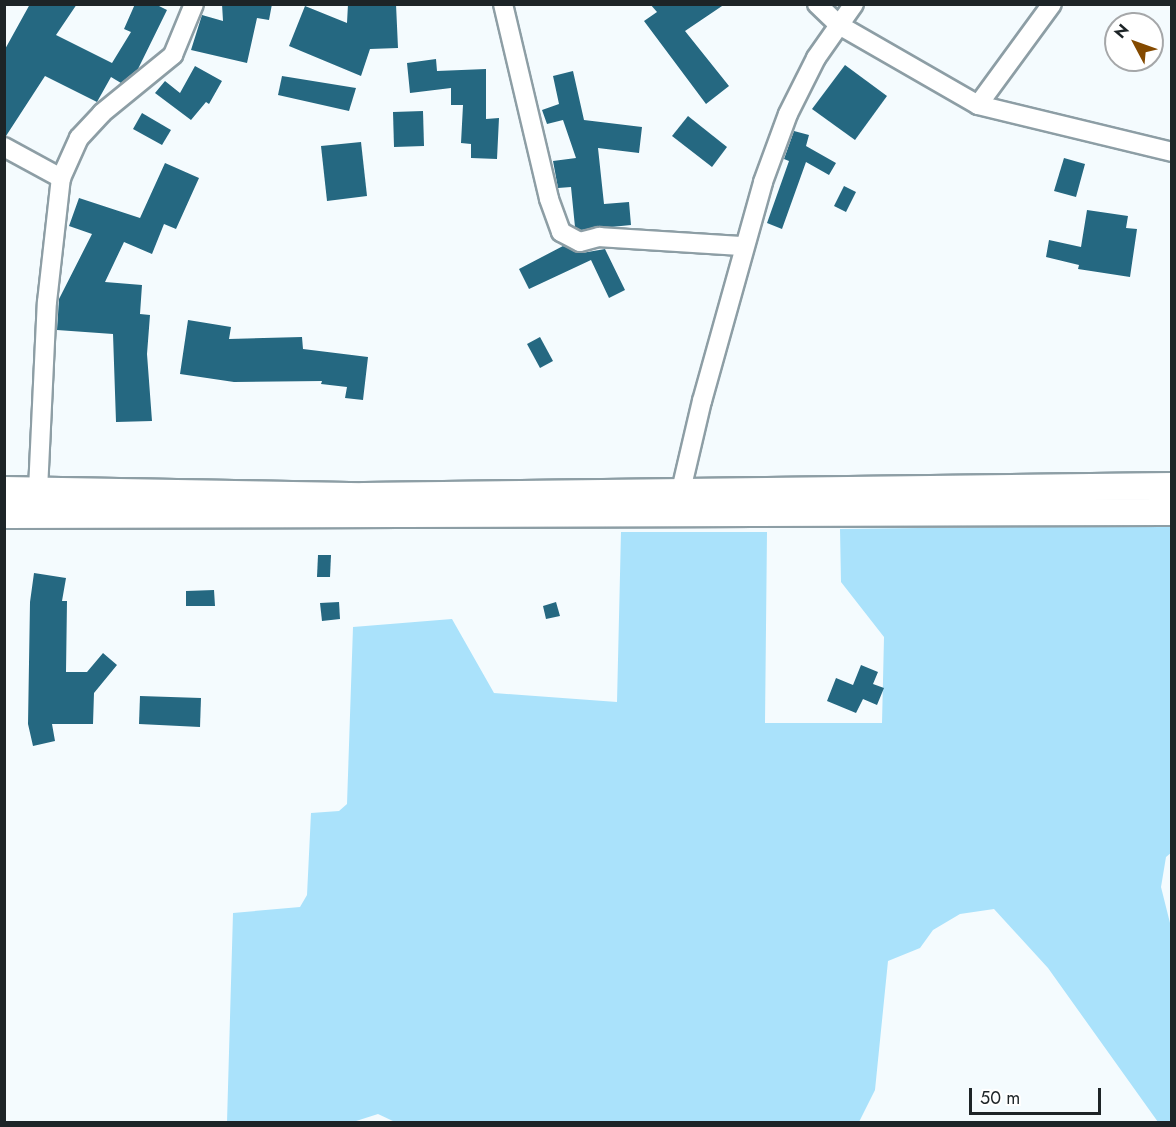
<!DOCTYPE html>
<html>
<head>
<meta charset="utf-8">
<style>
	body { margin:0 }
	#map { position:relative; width:1176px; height:1127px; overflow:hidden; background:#f4fbfe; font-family:Jost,sans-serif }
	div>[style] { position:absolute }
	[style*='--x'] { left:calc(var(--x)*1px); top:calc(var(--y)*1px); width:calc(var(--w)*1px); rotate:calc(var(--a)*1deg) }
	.green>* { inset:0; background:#aae2fb }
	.building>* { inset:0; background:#256881 }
	.roads { filter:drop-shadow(2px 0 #8d9ea5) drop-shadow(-2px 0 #8d9ea5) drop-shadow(0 2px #8d9ea5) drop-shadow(0 -2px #8d9ea5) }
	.minor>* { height:18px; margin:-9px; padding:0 9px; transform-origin:9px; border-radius:9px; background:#fff }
	.secondary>* { height:26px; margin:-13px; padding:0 13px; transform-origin:13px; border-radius:13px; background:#fff }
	span { translate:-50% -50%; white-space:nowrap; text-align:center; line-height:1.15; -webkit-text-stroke:6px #fff; paint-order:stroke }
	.frame { position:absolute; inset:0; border:6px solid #1d2427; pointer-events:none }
	.north { position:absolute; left:1104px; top:12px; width:60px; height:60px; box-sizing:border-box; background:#fff; border:2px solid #a5a7a9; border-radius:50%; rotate:311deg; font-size:16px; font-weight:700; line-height:24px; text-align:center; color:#1d2427 }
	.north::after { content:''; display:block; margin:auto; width:21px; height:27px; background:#844a00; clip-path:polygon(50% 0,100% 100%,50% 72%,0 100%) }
	.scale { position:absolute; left:969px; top:1088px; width:132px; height:27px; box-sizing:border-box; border:3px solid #1d2427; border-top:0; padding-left:8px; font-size:18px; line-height:21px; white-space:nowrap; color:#1d2427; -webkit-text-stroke:4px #fff; paint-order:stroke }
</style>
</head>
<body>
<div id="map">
	<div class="green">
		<i style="clip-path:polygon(1171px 525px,1172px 852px,1166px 857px,1161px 887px,1171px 927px,1171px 1122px,1158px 1122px,1048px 968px,994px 909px,960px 914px,933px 930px,920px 948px,888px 961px,875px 1090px,859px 1122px,395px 1122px,378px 1114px,353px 1122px,227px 1122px,233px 913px,300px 907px,307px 895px,311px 813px,339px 811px,347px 804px,353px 627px,452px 619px,494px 693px,617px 702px,621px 532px,767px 532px,765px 723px,882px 723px,884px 637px,841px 582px,840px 529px)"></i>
	</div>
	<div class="building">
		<i style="clip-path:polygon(30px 4px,77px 4px,56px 35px,112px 63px,131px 32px,124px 29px,135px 4px,155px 4px,167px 10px,138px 69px,121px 83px,111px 77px,97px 102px,45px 76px,6px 136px,4px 51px)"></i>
		<i style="clip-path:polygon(222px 4px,272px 4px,269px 20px,257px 18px,247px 63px,191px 50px,202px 15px,223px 21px)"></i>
		<i style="clip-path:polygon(348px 4px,396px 4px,398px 48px,370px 49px,361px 76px,289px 46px,305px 6px,347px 23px)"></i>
		<i style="clip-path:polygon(650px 4px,725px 4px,685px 31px,729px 86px,706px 104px,644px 21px,657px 12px)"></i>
		<i style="clip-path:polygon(436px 59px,437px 71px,486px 69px,486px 119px,499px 118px,497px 159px,471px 158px,471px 144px,461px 143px,463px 105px,451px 105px,451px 88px,410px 93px,407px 63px)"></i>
		<i style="clip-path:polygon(845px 65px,887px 96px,855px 140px,812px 109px)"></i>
		<i style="clip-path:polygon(195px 66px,222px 81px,209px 104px,206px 102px,191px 120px,155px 93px,165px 81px,180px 93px)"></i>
		<i style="clip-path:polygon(573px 71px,584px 120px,642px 127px,639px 153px,598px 148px,604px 204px,629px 202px,631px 225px,581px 230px,575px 227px,571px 187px,558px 188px,553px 161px,576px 158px,563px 120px,547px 124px,542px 110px,559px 104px,553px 76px)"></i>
		<i style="clip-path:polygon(282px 76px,356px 88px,349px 111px,278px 95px)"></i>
		<i style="clip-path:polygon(423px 111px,424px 146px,394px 147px,393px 112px)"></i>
		<i style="clip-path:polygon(142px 113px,171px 130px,162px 145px,133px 129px)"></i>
		<i style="clip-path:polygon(688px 116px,727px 147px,712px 167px,672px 136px)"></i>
		<i style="clip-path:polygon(794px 131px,809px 135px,806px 146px,836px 163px,829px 175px,806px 162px,782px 229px,767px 223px,789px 161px,784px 159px)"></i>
		<i style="clip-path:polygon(361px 142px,367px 196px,327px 201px,321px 146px)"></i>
		<i style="clip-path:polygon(1064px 158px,1085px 164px,1076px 197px,1054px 191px)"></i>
		<i style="clip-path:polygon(165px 163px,199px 178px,176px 229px,164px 224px,152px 254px,124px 242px,105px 282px,142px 285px,140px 314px,150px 315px,147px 354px,152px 421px,116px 422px,113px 334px,57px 330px,59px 299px,92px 234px,69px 226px,79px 198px,140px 218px)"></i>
		<i style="clip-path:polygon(844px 186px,856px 192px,846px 212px,834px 206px)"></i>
		<i style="clip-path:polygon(1087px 210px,1128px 216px,1126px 228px,1137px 229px,1130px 277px,1078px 269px,1079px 265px,1046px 257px,1049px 240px,1081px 247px)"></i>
		<i style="clip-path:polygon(563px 246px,582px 253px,605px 249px,625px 290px,609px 298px,591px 260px,529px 289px,519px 269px)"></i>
		<i style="clip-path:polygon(188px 320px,231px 327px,229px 339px,302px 337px,303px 349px,368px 357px,363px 400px,345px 398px,347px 387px,321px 384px,322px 381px,234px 382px,180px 374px)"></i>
		<i style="clip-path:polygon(540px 337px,553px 361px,540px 368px,527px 344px)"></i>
		<i style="clip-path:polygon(318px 555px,331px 555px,330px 577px,317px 577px)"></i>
		<i style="clip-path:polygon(34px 573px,66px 578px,62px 601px,67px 601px,66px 672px,87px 672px,103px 653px,117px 665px,94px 693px,93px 724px,52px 724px,55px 741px,33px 746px,28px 724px,30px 602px)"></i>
		<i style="clip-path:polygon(214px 590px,215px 606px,186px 606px,186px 591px)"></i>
		<i style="clip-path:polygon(339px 602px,340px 619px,322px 621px,320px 603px)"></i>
		<i style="clip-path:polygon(556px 602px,560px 616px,546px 619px,543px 606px)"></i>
		<i style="clip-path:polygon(861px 665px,878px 672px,873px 684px,884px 688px,877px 705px,863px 699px,856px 713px,827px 701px,836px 678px,853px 685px)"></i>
		<i style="clip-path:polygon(140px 696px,201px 698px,200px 727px,139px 724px)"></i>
	</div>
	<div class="roads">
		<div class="minor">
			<i style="--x:503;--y:4;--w:200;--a:76.7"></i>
			<i style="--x:549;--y:199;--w:35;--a:70"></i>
			<i style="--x:561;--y:232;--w:21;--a:28"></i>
			<i style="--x:580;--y:242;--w:20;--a:-15"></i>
			<i style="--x:599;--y:237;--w:145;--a:3.6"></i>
			<i style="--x:817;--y:4;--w:30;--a:44"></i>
			<i style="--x:839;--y:25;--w:160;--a:29.9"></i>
			<i style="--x:978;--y:105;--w:200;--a:13.6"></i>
			<i style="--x:978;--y:105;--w:125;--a:-53.8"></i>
			<i style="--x:4;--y:147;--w:65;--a:28.5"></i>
			<i style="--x:38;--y:490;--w:188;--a:-87.3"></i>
			<i style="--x:47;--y:302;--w:125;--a:-83.6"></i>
			<i style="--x:61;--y:178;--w:44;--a:-65.8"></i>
			<i style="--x:79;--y:138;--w:34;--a:-47"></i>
			<i style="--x:102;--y:113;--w:92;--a:-39.2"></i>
			<i style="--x:173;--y:55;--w:55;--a:-67.6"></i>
			<i style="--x:678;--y:503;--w:105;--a:-76.8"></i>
			<i style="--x:702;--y:401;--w:227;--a:-74.4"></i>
			<i style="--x:763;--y:182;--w:72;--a:-69.8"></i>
			<i style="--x:788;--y:114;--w:63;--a:-63.4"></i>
			<i style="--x:816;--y:58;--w:66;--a:-54.9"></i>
		</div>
		<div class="secondary">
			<i style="--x:4;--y:490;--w:360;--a:1"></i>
			<i style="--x:364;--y:496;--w:808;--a:-0.71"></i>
			<i style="--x:4;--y:515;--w:1168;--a:-0.15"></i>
		</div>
	</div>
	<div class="frame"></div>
	<div class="north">N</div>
	<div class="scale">50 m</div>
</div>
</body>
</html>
